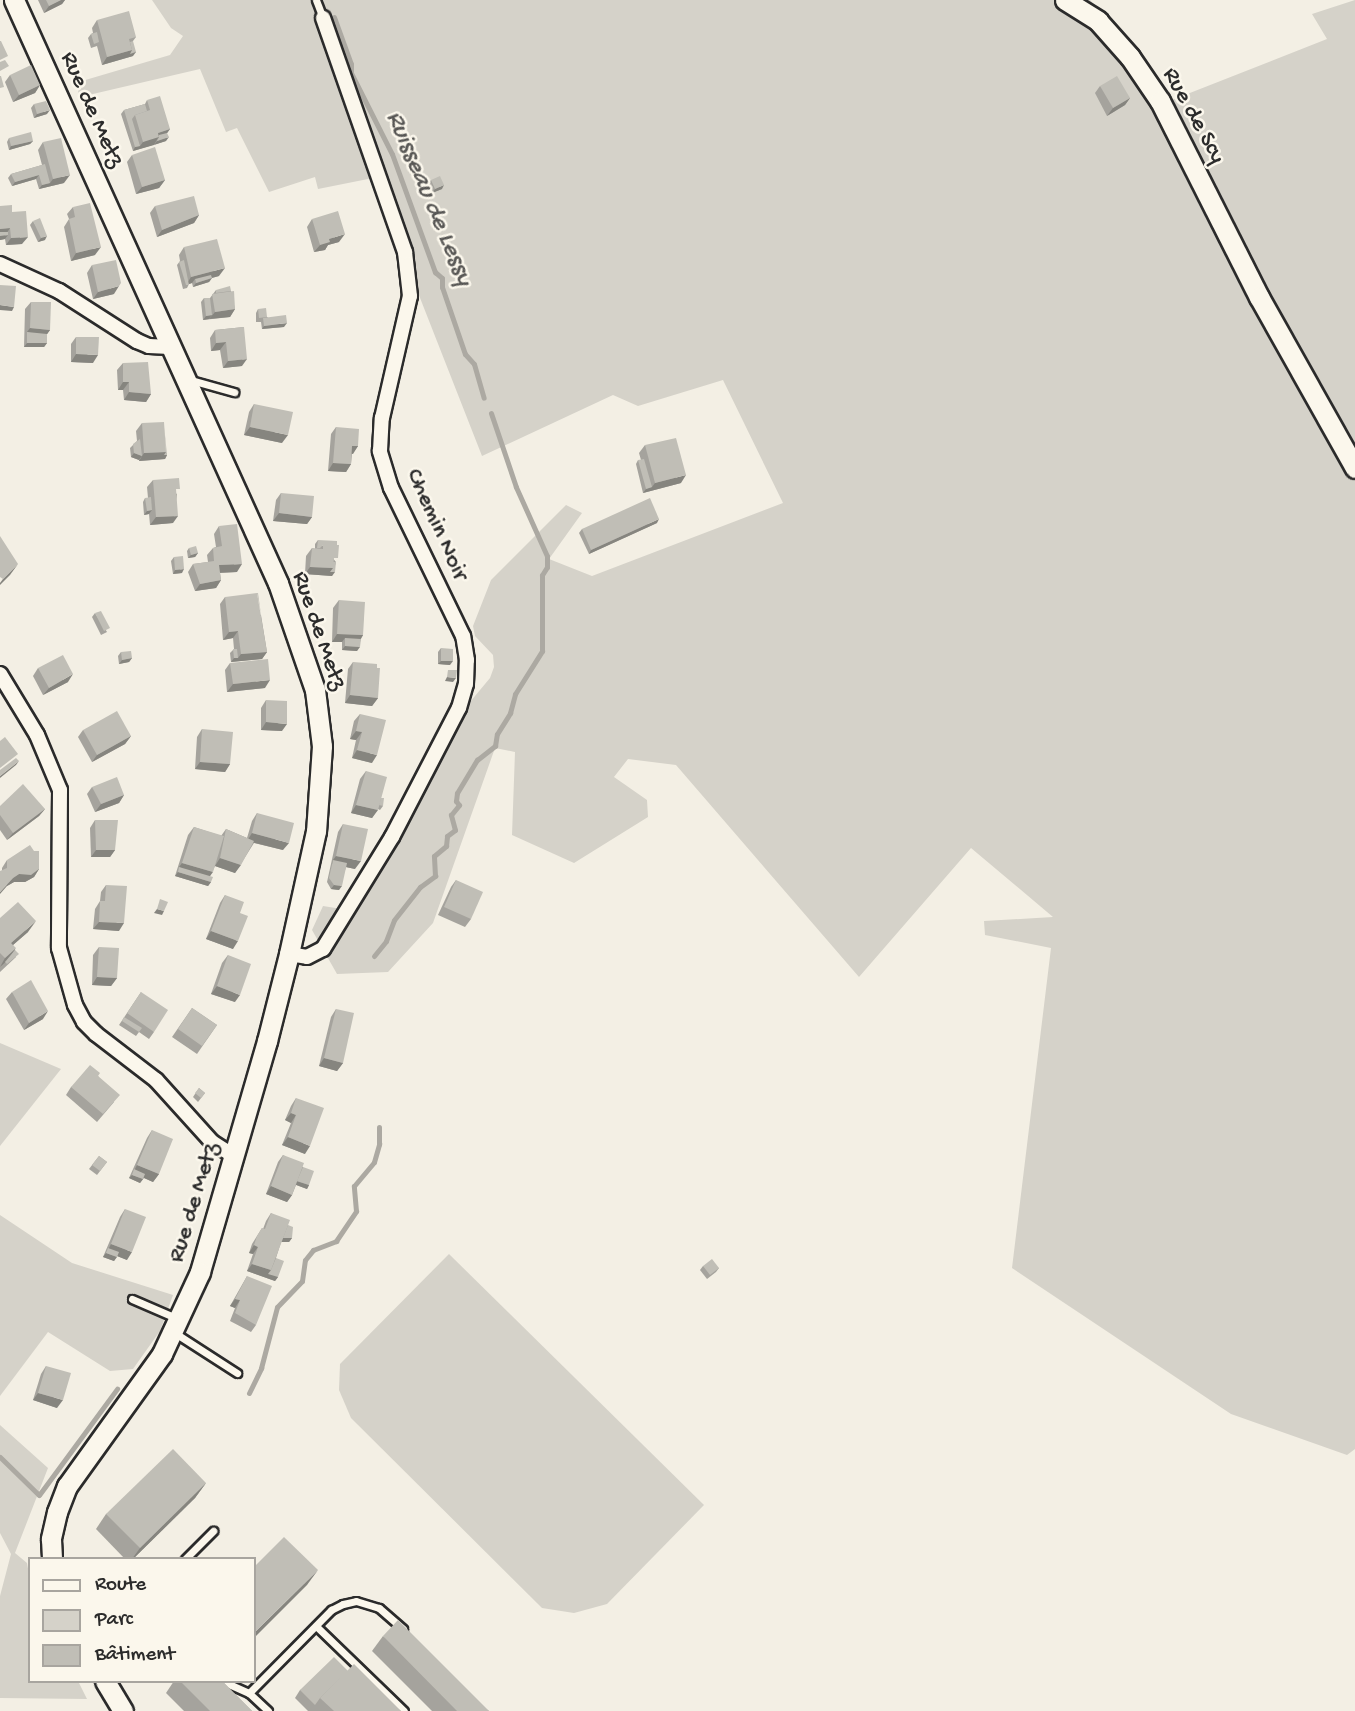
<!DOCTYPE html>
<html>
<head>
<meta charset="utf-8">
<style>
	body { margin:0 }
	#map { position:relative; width:1355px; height:1711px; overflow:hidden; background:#f3efe4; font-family:"Gochi Hand",sans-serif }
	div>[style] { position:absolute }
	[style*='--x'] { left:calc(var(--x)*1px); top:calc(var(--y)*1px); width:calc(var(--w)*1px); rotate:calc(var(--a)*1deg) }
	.green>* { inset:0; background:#d5d2c9 }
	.stream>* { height:5px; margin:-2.5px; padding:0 2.5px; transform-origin:2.5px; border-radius:2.5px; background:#aca9a2 }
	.roads { filter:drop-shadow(2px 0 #2b2b2b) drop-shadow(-2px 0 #2b2b2b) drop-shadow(0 2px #2b2b2b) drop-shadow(0 -2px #2b2b2b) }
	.lane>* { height:7px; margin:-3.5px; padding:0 3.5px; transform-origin:3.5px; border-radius:3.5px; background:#fbf7ec }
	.street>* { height:14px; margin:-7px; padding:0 7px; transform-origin:7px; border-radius:7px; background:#fbf7ec }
	.secondary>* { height:19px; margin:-9.5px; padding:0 9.5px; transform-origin:9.5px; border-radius:9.5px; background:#fbf7ec }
	.wall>* { inset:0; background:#a5a39d }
	.shaded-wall>* { inset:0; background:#86857f }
	.building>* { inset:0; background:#c0beb6 }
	span { translate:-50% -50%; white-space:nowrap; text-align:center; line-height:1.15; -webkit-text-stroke:5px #fbf7ec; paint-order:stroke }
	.street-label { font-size:24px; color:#2b2b2b }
	.water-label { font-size:26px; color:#585755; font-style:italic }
	.legend { position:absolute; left:28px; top:1557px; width:228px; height:126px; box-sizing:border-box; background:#fbf7ec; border:2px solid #a8a59f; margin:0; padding:9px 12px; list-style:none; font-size:21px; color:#2b2b2b }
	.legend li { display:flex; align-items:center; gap:14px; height:35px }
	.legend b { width:35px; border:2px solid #a8a59f }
</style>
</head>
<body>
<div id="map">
	<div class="green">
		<i style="clip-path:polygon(152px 0,1090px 0,1141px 52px,1172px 100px,1327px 39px,1312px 14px,1355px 0,1355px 1449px,1347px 1455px,1231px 1414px,1012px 1268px,1051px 948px,985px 935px,984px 921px,1053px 917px,971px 848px,859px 977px,676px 765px,628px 759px,614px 777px,647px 800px,648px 817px,574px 863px,512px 835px,515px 752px,495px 748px,433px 923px,388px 972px,337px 974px,312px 930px,323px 906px,354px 911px,465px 708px,490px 678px,494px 667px,493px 655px,475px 636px,473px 626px,491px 580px,566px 505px,582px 513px,549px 559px,592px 576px,783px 503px,723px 380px,638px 406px,613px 395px,482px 456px,373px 178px,318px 189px,315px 177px,269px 192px,237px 128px,226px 132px,200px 69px,80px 97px,78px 91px,82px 81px,170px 55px,183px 36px,171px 28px)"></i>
		<i style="clip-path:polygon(0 1043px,61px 1069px,0 1146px)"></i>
		<i style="clip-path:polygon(0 1215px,72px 1263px,173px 1295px,160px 1331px,133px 1369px,110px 1371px,48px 1332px,0 1396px)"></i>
		<i style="clip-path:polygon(449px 1254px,704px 1505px,607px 1604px,574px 1613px,542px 1608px,351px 1418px,339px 1390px,340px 1364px)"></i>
		<i style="clip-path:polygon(0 1425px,48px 1468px,15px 1553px,27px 1563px,30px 1580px,30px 1681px,78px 1681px,87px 1699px,0 1698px,0 1596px,11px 1554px,0 1533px)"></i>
	</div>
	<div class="stream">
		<i style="--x:334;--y:17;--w:50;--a:70.1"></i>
		<i style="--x:351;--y:64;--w:9;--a:90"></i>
		<i style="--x:351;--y:73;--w:91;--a:63.2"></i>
		<i style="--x:392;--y:154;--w:126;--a:70"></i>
		<i style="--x:435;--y:272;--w:9;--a:41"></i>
		<i style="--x:442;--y:278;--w:9;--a:90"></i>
		<i style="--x:442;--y:287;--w:71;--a:71.1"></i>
		<i style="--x:465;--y:354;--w:13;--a:48"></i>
		<i style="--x:474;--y:364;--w:35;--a:74"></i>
		<i style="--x:374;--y:956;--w:19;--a:-51"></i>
		<i style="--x:386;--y:941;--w:22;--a:-69"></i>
		<i style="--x:394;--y:920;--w:42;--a:-51.8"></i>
		<i style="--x:420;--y:887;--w:19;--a:-36"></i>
		<i style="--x:435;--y:876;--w:20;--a:-93"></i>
		<i style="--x:434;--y:856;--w:16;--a:-40"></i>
		<i style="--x:446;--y:846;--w:10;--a:-84"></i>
		<i style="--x:447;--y:836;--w:10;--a:-37"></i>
		<i style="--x:455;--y:830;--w:16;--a:-105"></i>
		<i style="--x:451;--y:815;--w:13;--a:-51"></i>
		<i style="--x:459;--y:805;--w:5;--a:-127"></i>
		<i style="--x:456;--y:801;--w:8;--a:-83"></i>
		<i style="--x:457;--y:793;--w:39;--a:-59"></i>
		<i style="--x:477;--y:760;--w:23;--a:-38"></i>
		<i style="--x:495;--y:746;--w:12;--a:-81"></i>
		<i style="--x:497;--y:734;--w:25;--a:-58"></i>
		<i style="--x:510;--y:713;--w:20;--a:-75"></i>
		<i style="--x:515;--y:694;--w:51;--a:-57.9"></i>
		<i style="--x:542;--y:651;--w:76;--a:-90"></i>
		<i style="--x:542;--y:575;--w:9;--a:-58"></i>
		<i style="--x:547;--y:567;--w:11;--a:-90"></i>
		<i style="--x:547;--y:556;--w:76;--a:-114.2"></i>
		<i style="--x:516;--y:487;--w:78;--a:-108.7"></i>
		<i style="--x:249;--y:1393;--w:28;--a:-64"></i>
		<i style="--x:261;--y:1368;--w:63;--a:-75.3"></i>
		<i style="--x:277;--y:1307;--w:36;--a:-46"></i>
		<i style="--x:302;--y:1281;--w:21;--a:-82"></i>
		<i style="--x:305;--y:1260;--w:13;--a:-51"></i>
		<i style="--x:313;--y:1250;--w:25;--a:-21"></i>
		<i style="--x:336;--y:1241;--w:36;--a:-56"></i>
		<i style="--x:356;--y:1211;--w:25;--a:-95"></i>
		<i style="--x:354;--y:1186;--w:31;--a:-50"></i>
		<i style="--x:374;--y:1162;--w:19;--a:-74"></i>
		<i style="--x:379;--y:1144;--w:17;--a:-90"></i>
		<i style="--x:0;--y:1457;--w:54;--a:44.3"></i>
		<i style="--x:39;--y:1495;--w:132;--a:-53.7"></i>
	</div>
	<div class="roads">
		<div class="lane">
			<i style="--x:316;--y:0;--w:19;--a:69"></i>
			<i style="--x:191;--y:380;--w:45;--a:15.6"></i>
			<i style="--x:132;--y:1299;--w:48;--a:23.4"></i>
			<i style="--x:175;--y:1333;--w:74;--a:32.8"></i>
			<i style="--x:185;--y:1559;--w:40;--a:-45"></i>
			<i style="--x:316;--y:1626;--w:122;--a:44"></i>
			<i style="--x:222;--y:1681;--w:30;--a:24"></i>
			<i style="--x:249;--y:1693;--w:117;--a:-45.3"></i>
			<i style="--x:331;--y:1610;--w:13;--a:-27"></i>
			<i style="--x:343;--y:1604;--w:13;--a:-13"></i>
			<i style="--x:356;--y:1601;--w:24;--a:17"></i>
			<i style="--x:379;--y:1608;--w:32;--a:41"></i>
			<i style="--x:249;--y:1693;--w:26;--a:43"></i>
		</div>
		<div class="street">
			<i style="--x:0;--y:264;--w:65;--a:24.6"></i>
			<i style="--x:59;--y:291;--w:93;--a:32.7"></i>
			<i style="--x:137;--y:341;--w:13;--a:23"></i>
			<i style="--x:149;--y:346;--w:21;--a:3"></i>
			<i style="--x:0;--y:674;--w:71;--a:58.8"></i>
			<i style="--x:37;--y:735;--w:60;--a:67.3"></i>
			<i style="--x:60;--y:790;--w:158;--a:90.4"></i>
			<i style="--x:59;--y:948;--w:59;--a:74.3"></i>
			<i style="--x:75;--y:1005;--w:19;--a:62"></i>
			<i style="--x:84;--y:1022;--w:17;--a:45"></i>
			<i style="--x:96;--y:1034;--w:76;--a:37.5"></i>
			<i style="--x:156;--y:1080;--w:84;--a:47.9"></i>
			<i style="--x:212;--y:1142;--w:27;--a:33"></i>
			<i style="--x:289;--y:954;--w:18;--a:9"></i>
			<i style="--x:307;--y:957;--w:18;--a:-27"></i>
			<i style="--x:323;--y:949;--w:132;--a:-58.4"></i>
			<i style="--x:392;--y:837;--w:145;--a:-62.6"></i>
			<i style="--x:459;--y:708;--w:25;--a:-74"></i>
			<i style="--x:466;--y:684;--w:24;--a:-88"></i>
			<i style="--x:467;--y:660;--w:24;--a:-99"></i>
			<i style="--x:463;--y:636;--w:165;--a:-115.9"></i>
			<i style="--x:391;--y:488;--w:39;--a:-107"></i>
			<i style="--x:380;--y:451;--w:33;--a:-87"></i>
			<i style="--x:382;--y:418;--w:125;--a:-77.1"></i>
			<i style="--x:410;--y:296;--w:44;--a:-96.5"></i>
			<i style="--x:405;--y:252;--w:248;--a:-109.3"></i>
		</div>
		<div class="secondary">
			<i style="--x:14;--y:0;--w:640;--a:65.64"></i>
			<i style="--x:278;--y:583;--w:113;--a:70.9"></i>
			<i style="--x:315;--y:690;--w:56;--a:82.9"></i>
			<i style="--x:322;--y:746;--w:85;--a:94"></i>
			<i style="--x:316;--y:831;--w:126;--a:102.4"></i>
			<i style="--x:289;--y:954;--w:90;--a:104.2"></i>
			<i style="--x:267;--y:1041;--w:241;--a:106.2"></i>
			<i style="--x:200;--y:1272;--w:90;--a:114.9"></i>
			<i style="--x:162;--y:1354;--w:163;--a:125.7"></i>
			<i style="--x:67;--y:1486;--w:28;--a:111"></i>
			<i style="--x:57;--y:1512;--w:28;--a:103"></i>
			<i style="--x:51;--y:1539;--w:20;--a:87"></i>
			<i style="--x:1065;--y:0;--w:39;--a:32"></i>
			<i style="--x:1098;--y:21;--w:48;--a:48.4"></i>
			<i style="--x:1130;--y:57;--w:53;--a:55.7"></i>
			<i style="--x:1160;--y:101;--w:220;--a:63.2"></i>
			<i style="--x:1259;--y:297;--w:196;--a:60.7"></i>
			<i style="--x:105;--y:1681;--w:35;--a:59"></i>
		</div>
	</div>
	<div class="wall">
		<i style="clip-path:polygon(38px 0,65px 0,62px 4px,44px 13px)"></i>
		<i style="clip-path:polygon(97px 20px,136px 37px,133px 41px,133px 56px,102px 65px,97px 46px,91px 48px,88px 38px,91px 34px,93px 33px,92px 28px)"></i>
		<i style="clip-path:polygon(10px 75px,40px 85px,35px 93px,13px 102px,5px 82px)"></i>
		<i style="clip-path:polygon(1100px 86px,1130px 98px,1125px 105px,1107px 116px,1095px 93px)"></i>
		<i style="clip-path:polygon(147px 100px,170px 129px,167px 133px,166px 141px,133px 151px,121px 114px,124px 110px,145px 104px)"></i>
		<i style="clip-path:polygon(34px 104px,47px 114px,34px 118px,31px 108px)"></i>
		<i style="clip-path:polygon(9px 138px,33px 141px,30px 144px,9px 150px,7px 142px)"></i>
		<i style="clip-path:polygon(43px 142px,64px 183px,39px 189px,36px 179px,12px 186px,8px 178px,11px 174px,42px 165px,38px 150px)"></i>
		<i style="clip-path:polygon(132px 155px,165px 180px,159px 188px,136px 194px,127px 162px)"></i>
		<i style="clip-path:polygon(431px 180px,442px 189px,432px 193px,428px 183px)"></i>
		<i style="clip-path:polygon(0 206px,12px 212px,22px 244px,6px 245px,5px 239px,0 240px)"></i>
		<i style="clip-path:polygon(155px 206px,199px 215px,194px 223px,157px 237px,150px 213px)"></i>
		<i style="clip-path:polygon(73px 207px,95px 255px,71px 261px,64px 227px,69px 219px,67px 214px)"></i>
		<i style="clip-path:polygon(312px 219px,339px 242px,328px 245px,325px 250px,314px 252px,307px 227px)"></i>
		<i style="clip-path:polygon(33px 221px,45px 240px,38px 242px,30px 225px)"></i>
		<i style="clip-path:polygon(184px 247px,219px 276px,212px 278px,209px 282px,193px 287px,192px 283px,189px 284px,187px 288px,183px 289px,177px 265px,180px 261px,179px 255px)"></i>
		<i style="clip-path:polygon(92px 265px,114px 294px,93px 299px,87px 273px)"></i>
		<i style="clip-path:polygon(216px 290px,231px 291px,235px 309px,230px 317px,203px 320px,201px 302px,204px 298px,210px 298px)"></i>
		<i style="clip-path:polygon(31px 302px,50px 330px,47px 334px,47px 343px,44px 347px,24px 347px,25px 309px)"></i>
		<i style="clip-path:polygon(258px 309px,267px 317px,284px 327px,262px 329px,261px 322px,256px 322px,256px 313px)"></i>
		<i style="clip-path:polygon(244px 327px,242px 366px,223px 368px,220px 350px,211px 351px,210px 338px,215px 330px)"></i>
		<i style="clip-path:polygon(76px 337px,93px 363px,71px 362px,71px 344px)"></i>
		<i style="clip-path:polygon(123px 363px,151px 394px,146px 402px,124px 400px,123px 390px,118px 390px,117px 370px)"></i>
		<i style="clip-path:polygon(254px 404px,282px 443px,244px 435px,249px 412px)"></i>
		<i style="clip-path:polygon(142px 423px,167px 455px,165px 459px,139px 461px,139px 460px,131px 457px,130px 448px,137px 441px,136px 431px)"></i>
		<i style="clip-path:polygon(336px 427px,358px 446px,352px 454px,351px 464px,346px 472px,328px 471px,331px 434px)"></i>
		<i style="clip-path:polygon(645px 445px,681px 483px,643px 493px,636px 464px,638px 460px,641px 460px,639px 453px)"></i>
		<i style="clip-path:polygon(153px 480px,177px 494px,173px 523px,150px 525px,149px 514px,144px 515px,143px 502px,145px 498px,148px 498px,147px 487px)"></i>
		<i style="clip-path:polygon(281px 493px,312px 517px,307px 524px,273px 521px,276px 500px)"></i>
		<i style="clip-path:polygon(657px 523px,589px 554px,579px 533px,582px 529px)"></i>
		<i style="clip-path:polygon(219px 526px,237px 572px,220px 573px,221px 580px,216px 588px,195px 591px,188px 572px,193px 564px,208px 562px,207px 555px,213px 548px,216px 547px,214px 534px)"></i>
		<i style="clip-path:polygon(318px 540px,336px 562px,332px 576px,305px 574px,306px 556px,312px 548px,315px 549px,315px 544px)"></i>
		<i style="clip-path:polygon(189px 548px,198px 553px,195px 557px,188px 558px,187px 551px)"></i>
		<i style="clip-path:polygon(174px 557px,182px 573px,173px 574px,171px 561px)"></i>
		<i style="clip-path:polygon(225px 597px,261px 615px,267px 652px,262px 659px,231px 662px,230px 653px,234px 649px,233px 638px,223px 640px,220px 604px)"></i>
		<i style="clip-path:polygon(339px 600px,363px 635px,361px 639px,357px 651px,342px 650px,342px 642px,332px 642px,333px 608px)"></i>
		<i style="clip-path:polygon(95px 613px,107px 632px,101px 635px,92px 617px)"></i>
		<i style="clip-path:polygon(441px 648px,450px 665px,438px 664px,438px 652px)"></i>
		<i style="clip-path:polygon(121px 652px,132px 658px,129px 662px,119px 664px,118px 656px)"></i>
		<i style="clip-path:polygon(353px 662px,378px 698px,372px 706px,345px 703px,348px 669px)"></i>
		<i style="clip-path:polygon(230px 663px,265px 688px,227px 692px,225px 670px)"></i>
		<i style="clip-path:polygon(38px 668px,68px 682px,43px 695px,33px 676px)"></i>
		<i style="clip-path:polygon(266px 700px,282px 731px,261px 730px,261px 708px)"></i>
		<i style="clip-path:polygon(360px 714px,372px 763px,352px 758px,356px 740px,350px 739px,354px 721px)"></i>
		<i style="clip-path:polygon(202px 729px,230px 764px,225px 772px,195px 769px,197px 737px)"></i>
		<i style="clip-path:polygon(83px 730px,131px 736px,125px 744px,92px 762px,78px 737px)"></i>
		<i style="clip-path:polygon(366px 771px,381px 798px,383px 806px,380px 810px,378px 809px,372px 818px,351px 813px,360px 779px)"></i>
		<i style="clip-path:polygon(92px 787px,124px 795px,119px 803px,95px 812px,87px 794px)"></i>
		<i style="clip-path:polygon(0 806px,45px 809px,39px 816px,7px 840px,0 830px)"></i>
		<i style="clip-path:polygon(257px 813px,283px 850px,254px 843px,235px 873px,215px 866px,210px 876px,211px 882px,208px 886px,175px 876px,188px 835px,194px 827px,221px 836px,226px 829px,247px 838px,252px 821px)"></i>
		<i style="clip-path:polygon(95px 820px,115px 850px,110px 857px,91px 857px,90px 828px)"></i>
		<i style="clip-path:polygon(343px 824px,355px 869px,346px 867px,339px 890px,331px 889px,327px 882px,338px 832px)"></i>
		<i style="clip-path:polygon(7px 860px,39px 869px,34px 877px,25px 882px,14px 882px,7px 886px,2px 871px,2px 868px)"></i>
		<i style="clip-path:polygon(456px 880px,471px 919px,465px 927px,438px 915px,451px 887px)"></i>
		<i style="clip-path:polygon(106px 885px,119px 931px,93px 929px,95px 909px,100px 901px,101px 892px)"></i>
		<i style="clip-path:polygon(225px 895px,240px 913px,233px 949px,206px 939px,220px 903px)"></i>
		<i style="clip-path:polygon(0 918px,28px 932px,13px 945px,15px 950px,16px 957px,0 972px)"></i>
		<i style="clip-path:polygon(99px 947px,117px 978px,111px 986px,92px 985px,93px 955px)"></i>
		<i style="clip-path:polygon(228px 955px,235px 1002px,211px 994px,222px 963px)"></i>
		<i style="clip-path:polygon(12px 992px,43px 1019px,24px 1030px,6px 999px)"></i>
		<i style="clip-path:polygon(141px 992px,154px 1032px,149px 1039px,139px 1032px,136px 1036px,119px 1025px)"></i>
		<i style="clip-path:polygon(192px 1008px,217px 1025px,197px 1054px,172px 1037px)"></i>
		<i style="clip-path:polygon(336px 1009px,343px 1063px,337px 1071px,319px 1066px,331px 1017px)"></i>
		<i style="clip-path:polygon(98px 1076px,114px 1102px,97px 1122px,66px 1095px,71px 1087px)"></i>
		<i style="clip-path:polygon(199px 1088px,205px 1093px,198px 1102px,193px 1097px)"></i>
		<i style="clip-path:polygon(296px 1098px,305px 1154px,282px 1145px,291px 1123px,285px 1120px,291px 1106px)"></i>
		<i style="clip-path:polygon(152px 1130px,159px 1174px,153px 1182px,144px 1178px,140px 1183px,129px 1178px,147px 1138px)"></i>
		<i style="clip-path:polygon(283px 1155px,303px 1167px,309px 1185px,307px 1189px,296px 1185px,292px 1195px,287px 1202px,266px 1194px,278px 1162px)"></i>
		<i style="clip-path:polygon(99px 1156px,107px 1162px,97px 1175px,89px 1169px)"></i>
		<i style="clip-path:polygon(125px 1209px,127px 1260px,117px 1256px,114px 1261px,103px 1257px,120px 1217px)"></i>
		<i style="clip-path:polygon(271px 1213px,288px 1225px,292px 1238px,289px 1242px,281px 1242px,276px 1258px,278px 1277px,275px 1281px,247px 1271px,253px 1254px,249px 1253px,252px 1244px,262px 1228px,263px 1229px,266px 1221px)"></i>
		<i style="clip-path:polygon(703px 1266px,719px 1268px,716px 1272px,707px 1279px,700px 1270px)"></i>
		<i style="clip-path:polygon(247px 1276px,256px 1325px,251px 1332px,230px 1321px,235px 1308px,230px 1306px)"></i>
		<i style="clip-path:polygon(46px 1366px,57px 1408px,33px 1400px,41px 1374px)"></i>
		<i style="clip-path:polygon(206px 1483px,195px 1498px,133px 1559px,125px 1559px,96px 1529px,106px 1514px)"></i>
		<i style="clip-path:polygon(383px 1636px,489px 1711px,432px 1711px,372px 1651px)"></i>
		<i style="clip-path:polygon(348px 1671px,401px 1711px,308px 1711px,295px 1698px,300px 1690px)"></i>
		<i style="clip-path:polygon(174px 1681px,222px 1681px,252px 1711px,184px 1711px,166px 1693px)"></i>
	</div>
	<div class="shaded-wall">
		<i style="clip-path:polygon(61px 0,65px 0,62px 4px,44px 13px,49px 6px)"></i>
		<i style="clip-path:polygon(132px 50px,136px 52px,133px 56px,102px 65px,107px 57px)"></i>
		<i style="clip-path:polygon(40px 85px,35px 93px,13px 102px,19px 95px)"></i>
		<i style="clip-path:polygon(1130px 98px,1125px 105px,1107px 116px,1113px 108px)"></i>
		<i style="clip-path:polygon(50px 110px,47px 114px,34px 118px,37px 114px)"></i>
		<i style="clip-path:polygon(170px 129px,165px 136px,158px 138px,154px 145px,133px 151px,135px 147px,140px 146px,143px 142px,158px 133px)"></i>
		<i style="clip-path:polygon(169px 137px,166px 141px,154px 145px,157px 141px)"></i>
		<i style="clip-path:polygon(33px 141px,30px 144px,9px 150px,11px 146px)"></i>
		<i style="clip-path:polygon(39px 175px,36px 179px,12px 186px,15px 182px)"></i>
		<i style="clip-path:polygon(70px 175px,64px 183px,39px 189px,42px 185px,50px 183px,53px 179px)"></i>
		<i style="clip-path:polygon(165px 180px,159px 188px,136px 194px,142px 187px)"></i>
		<i style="clip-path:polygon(444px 185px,442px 189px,432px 193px,435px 189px)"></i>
		<i style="clip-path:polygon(199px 215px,194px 223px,157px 237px,162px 230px)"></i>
		<i style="clip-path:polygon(10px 228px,5px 236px,8px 235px,5px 239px,0 240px,0 229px)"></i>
		<i style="clip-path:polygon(345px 234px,339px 242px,328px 245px,325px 250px,314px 252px,320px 245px,329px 239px)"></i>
		<i style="clip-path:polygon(47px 236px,45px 240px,38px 242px,41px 238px)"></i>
		<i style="clip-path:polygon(28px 237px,22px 244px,6px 245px,11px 238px)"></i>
		<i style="clip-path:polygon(101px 247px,95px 255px,71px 261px,76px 253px)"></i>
		<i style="clip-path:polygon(225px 268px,219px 276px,196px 282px,195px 279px,192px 283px,186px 285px,191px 277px)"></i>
		<i style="clip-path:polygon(212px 278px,209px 282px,193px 287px,196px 283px)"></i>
		<i style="clip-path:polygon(119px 286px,114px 294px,93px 299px,98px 292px)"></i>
		<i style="clip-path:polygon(0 305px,14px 307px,12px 311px,0 310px)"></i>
		<i style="clip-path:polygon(235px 309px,230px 317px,209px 319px,215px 312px)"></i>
		<i style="clip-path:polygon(212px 315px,209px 319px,203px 320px,206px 316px)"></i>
		<i style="clip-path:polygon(287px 323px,284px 327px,262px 329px,264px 326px)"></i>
		<i style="clip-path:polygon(30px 328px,50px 330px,45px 337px,27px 332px)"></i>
		<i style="clip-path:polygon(226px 342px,220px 350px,211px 351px,216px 343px)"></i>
		<i style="clip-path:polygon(27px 343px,47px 343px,44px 347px,24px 347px)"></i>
		<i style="clip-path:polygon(76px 354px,98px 355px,93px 363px,71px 362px)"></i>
		<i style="clip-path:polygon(247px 359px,242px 366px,223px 368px,228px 361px)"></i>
		<i style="clip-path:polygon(123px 382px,129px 382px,123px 390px,118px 390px)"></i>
		<i style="clip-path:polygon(129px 392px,151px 394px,146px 402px,124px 400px)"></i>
		<i style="clip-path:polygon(250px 427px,288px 435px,282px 443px,244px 435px)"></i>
		<i style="clip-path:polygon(352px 446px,358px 446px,353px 454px,347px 453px)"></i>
		<i style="clip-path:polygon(166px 452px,167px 455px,165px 459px,139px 461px,144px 453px)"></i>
		<i style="clip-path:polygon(134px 453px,142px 456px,139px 460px,131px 457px)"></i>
		<i style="clip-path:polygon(333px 463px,351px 464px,346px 472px,328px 471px)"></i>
		<i style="clip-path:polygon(686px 475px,681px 483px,643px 493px,646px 489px,652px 487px,655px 483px)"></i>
		<i style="clip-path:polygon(152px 510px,149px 514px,144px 515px,147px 511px)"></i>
		<i style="clip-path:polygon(279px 513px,312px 517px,307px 524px,273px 521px)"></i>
		<i style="clip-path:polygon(178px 516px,173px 523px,150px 525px,156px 517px)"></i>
		<i style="clip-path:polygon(659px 519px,657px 523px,589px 554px,591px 550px)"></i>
		<i style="clip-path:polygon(198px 553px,195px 557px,188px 558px,191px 555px)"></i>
		<i style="clip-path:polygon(18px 564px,10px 575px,0 585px,0 583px,3px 579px)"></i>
		<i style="clip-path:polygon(242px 564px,237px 572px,213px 573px,219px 565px)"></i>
		<i style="clip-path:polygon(310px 567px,333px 568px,335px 572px,332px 576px,305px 574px)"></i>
		<i style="clip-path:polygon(184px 569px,182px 573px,173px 574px,175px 570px)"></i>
		<i style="clip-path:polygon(221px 580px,216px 588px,195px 591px,200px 584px)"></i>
		<i style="clip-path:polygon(238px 631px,233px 638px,223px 640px,229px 632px)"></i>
		<i style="clip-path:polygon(337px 634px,363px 635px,358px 643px,345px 638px,342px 642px,332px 642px)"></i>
		<i style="clip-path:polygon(345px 646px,360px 647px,357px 651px,342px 650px)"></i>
		<i style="clip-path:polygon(267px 652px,262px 659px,231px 662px,234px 658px,238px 658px,241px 654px)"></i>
		<i style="clip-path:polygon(132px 658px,129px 662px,119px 664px,122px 660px)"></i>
		<i style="clip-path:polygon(441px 661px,453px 661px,450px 665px,438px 664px)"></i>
		<i style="clip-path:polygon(73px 674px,68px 682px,43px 695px,49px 688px)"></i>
		<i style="clip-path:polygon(447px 677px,456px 678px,453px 682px,445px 681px)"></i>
		<i style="clip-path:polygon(270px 680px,265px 688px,227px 692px,233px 684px)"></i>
		<i style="clip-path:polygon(350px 695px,378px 698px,372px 706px,345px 703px)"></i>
		<i style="clip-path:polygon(266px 722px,287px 724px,282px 731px,261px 730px)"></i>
		<i style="clip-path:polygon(356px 731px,362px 732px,356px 740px,350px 739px)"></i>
		<i style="clip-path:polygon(131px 736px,125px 744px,92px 762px,97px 755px)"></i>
		<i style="clip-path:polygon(357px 750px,377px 755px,372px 763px,352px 758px)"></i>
		<i style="clip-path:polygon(19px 761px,16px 765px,0 778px,0 776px)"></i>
		<i style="clip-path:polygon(200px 762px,230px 764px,225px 772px,195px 769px)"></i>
		<i style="clip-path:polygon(124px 795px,119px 803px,95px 812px,101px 804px)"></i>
		<i style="clip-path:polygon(356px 805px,378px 810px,372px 818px,351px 813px)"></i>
		<i style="clip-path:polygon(45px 809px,39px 816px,7px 840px,13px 833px)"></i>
		<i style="clip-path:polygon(252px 833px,289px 843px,283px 850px,247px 841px)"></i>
		<i style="clip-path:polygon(96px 850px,115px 850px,110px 857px,91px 857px)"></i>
		<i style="clip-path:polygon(336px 856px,361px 861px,355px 869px,332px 864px,333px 860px)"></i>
		<i style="clip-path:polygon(220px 858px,241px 865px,235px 873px,215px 866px)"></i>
		<i style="clip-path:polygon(182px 863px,213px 872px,207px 880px,179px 867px)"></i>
		<i style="clip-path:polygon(39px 869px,34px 877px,25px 882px,14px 882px,7px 886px,0 894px,0 892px,13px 878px,19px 874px)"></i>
		<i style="clip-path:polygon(178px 872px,211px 882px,208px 886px,175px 876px)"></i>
		<i style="clip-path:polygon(334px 885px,342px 886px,339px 890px,331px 889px)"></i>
		<i style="clip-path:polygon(157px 909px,164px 911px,162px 915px,154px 913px)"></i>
		<i style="clip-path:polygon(36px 921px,28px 932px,6px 951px,11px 943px)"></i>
		<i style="clip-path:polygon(99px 922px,124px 923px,119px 931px,93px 929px)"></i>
		<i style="clip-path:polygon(211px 931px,238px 941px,233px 949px,206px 939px)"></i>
		<i style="clip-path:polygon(16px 948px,8px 960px,0 967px,5px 958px)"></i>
		<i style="clip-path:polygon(97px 977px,117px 978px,111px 986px,92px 985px)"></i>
		<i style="clip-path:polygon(217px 986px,240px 995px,235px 1002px,211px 994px)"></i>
		<i style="clip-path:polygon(48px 1011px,43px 1019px,24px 1030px,29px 1023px)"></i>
		<i style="clip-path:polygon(324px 1058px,343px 1063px,337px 1071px,319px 1066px)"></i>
		<i style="clip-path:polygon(291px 1113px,296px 1115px,291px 1123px,285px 1120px)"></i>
		<i style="clip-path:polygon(288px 1137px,310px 1146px,305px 1154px,282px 1145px)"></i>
		<i style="clip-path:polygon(137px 1165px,159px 1174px,153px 1182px,133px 1173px)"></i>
		<i style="clip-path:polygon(132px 1175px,143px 1179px,140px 1183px,129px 1178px)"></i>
		<i style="clip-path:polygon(296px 1181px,309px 1185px,307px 1189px,294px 1184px)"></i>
		<i style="clip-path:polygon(271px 1186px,292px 1195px,287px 1202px,266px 1194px)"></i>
		<i style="clip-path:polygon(282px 1238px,292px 1238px,289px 1242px,279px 1242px)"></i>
		<i style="clip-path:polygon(111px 1244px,132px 1252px,127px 1260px,107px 1252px)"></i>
		<i style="clip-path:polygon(254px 1245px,258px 1247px,253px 1254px,249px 1253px)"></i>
		<i style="clip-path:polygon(106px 1253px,117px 1257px,114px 1261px,103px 1257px)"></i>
		<i style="clip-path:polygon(252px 1264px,271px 1270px,278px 1277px,275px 1281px,247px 1271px)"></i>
		<i style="clip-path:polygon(235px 1299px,240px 1300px,235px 1308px,230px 1306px)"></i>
		<i style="clip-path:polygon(38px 1393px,63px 1400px,57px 1408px,33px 1400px)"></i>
		<i style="clip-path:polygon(206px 1483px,195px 1498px,133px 1559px,132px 1559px,140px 1548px)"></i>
		<i style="clip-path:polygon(318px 1570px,307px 1585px,254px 1638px,254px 1633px)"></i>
	</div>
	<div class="building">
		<i style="clip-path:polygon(46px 0,61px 0,49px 6px)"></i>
		<i style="clip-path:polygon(129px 11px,136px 37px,129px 39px,132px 50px,107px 57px,97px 20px)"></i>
		<i style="clip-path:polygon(97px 32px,99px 42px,94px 44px,91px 34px)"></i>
		<i style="clip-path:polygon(0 41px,1px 41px,8px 56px,0 60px)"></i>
		<i style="clip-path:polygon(133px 41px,136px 52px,130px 54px,132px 50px,130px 42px)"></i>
		<i style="clip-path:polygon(5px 60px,9px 66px,0 71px,0 62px)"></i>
		<i style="clip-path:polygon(31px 65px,40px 85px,19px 95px,10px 75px)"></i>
		<i style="clip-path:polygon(0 76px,1px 76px,4px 87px,0 88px)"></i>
		<i style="clip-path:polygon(1117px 76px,1130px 98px,1113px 108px,1100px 86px)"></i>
		<i style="clip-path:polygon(160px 96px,170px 129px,158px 133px,159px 137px,143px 142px,135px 115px,150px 110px,147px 100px)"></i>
		<i style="clip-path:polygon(46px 101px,50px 110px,37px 114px,34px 104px)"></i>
		<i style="clip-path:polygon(145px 104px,147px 111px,135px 115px,132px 119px,140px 146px,135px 147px,124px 110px)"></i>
		<i style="clip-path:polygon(31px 132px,33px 141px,11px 146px,9px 138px)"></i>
		<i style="clip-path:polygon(167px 133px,169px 137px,157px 141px,159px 137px,159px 135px)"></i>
		<i style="clip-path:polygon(61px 138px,70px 175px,53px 179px,43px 142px)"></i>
		<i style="clip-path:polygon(155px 147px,165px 180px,142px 187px,132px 155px)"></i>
		<i style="clip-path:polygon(45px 164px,50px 183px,42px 185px,39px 175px,15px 182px,11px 174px)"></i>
		<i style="clip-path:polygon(440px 176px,444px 185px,435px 189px,431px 180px)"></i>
		<i style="clip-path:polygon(194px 196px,199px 215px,162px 230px,155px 206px)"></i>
		<i style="clip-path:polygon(90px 203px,101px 247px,76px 253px,69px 219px,75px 217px,73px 207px)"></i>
		<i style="clip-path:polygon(12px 205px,12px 212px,26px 211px,28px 237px,11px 238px,10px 228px,0 229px,0 206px)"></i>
		<i style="clip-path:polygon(338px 211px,345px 234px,329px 239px,330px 242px,320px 245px,312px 219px)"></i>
		<i style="clip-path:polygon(40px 218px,47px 236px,41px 238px,33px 221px)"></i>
		<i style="clip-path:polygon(0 232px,8px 232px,8px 235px,0 236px)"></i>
		<i style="clip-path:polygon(217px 239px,225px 268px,191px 277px,184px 247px)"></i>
		<i style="clip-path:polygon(116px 260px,121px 283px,119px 286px,98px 292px,92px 265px)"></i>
		<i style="clip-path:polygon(184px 260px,189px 285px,186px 285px,179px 262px)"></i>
		<i style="clip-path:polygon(211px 275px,212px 278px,196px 283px,195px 279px)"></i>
		<i style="clip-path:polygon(0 285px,16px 286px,14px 307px,0 305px)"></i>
		<i style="clip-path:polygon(230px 286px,231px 291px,216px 293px,216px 290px)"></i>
		<i style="clip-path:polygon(234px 291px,235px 309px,215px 312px,212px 294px)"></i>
		<i style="clip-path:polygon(204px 298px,210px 298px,212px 315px,206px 316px)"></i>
		<i style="clip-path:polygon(31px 302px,51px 302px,50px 330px,30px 328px)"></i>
		<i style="clip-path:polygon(266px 308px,267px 317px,259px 318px,258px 309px)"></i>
		<i style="clip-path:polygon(286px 315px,287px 323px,264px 326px,263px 318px)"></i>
		<i style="clip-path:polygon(244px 327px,247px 359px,228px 361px,226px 342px,216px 343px,215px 330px)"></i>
		<i style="clip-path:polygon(27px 332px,47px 334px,47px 343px,27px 343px)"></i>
		<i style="clip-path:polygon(76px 337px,99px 337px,98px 355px,76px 354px)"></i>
		<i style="clip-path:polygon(148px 362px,151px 394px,129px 392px,129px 382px,123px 382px,123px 363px)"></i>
		<i style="clip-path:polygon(254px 404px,293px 412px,288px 435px,250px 427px)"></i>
		<i style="clip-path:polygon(164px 422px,166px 452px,144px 453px,142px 423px)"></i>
		<i style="clip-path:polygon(164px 425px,167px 455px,164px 455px,166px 452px)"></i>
		<i style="clip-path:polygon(336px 427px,359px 429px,358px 446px,352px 446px,351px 464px,333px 463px)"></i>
		<i style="clip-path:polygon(676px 438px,686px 475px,655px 483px,645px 445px)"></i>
		<i style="clip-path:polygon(140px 439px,142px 456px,134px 453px,133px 444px)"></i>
		<i style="clip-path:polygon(644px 459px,652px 487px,646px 489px,638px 460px)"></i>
		<i style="clip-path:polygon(179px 478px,180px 489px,176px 489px,178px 516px,156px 517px,153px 480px)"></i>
		<i style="clip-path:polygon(281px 493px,314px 496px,312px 517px,279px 513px)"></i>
		<i style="clip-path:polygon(151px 497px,152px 510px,147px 511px,145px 498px)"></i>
		<i style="clip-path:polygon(650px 498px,659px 519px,591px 550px,582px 529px)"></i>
		<i style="clip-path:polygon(237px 524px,242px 564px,219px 565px,221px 580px,200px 584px,193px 564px,214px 561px,213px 548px,222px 546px,219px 526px)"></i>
		<i style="clip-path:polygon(0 536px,18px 564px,3px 579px,0 577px)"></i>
		<i style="clip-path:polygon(318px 540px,337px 541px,337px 545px,323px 545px,320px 548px,317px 548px)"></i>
		<i style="clip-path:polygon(323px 545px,339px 545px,338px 558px,334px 558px,333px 568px,310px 567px,312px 548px,323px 549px)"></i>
		<i style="clip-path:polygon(196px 546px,198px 553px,191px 555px,189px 548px)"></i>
		<i style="clip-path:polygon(183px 556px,184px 569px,175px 570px,174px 557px)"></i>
		<i style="clip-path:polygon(333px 562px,336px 562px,335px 572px,330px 572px,333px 568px)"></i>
		<i style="clip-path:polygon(257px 593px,267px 652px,241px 654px,238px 631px,229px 632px,225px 597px)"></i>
		<i style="clip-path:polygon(257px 593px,258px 593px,261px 615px)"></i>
		<i style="clip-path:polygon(339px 600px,365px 602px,363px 635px,337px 634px)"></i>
		<i style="clip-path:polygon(101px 611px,110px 628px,104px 631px,95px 613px)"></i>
		<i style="clip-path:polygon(345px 638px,361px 639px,360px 647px,345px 646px)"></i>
		<i style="clip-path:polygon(441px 648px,453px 649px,453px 661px,441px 661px)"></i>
		<i style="clip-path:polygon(233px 649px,237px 649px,238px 658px,234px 658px)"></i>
		<i style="clip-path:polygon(131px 651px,132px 658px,122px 660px,121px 652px)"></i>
		<i style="clip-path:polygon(63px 655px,73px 674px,49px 688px,38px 668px)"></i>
		<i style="clip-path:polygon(268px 659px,270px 680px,233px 684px,230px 663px)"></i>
		<i style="clip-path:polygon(353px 662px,377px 664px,377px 668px,380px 668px,378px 698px,350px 695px)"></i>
		<i style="clip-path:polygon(448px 670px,457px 670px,456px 678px,447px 677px)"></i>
		<i style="clip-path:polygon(266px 700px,287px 701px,287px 724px,266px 722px)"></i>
		<i style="clip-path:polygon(117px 711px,131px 736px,97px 755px,83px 730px)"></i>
		<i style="clip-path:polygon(360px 714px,386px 720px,377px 755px,357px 750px,362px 732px,356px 731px)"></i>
		<i style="clip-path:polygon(202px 729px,233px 732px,230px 764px,200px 762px)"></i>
		<i style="clip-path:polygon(5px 737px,18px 754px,0 768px,0 741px)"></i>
		<i style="clip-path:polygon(16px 758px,19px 761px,0 776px,0 770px)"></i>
		<i style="clip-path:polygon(366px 771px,387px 777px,378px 810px,356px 805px)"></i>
		<i style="clip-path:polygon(117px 777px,124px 795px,101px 804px,92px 787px)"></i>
		<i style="clip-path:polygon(23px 784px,45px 809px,13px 833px,0 815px,0 806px)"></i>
		<i style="clip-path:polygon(381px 798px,384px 798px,383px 806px,379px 805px)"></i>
		<i style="clip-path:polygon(257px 813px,294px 823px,289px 843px,252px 833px)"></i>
		<i style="clip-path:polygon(95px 820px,118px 820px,115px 850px,96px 850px)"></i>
		<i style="clip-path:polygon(343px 824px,368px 829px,361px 861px,336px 856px)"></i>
		<i style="clip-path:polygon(194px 827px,224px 836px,213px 872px,182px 863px)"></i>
		<i style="clip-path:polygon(226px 829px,254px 841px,241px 865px,220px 858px)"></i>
		<i style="clip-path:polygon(30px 845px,34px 851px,39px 851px,39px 869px,31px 875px,19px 874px,13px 878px,0 892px,0 871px,7px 868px,7px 860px)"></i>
		<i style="clip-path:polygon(333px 860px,347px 863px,342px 886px,334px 885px,329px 878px)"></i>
		<i style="clip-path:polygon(179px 867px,213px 877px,211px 882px,178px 872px)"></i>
		<i style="clip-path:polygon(456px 880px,483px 892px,471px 919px,444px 907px)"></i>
		<i style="clip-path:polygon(106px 885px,127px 886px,124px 923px,99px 922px,100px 901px,105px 901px)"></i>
		<i style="clip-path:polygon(225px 895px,244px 902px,240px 913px,248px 916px,238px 941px,211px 931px)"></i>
		<i style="clip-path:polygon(160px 899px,168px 902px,164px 911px,157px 909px)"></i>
		<i style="clip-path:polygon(18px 902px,36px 921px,11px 943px,16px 948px,5px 958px,0 953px,0 918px)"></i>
		<i style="clip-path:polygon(99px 947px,119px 948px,117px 978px,97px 977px)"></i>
		<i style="clip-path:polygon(15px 950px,19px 954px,7px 964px,5px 962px)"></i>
		<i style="clip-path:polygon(228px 955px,251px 964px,240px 995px,217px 986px)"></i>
		<i style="clip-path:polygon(31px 980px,48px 1011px,29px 1023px,12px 992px)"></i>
		<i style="clip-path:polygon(141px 992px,168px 1010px,154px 1032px,127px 1013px)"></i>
		<i style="clip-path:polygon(192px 1008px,217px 1025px,202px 1046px,178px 1029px)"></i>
		<i style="clip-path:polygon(336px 1009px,354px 1013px,343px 1063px,324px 1058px)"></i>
		<i style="clip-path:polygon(124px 1017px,142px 1028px,139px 1032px,122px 1021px)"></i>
		<i style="clip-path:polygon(90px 1065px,100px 1073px,98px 1076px,120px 1095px,103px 1114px,71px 1087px)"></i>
		<i style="clip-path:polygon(199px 1088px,205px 1093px,201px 1098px,195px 1093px)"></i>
		<i style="clip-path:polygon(296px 1098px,324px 1108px,310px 1146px,288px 1137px,296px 1115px,291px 1113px)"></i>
		<i style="clip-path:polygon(152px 1130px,173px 1139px,159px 1174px,137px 1165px)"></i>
		<i style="clip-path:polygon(283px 1155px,304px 1163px,292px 1195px,271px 1186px)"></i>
		<i style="clip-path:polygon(99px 1156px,107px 1162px,100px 1171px,92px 1165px)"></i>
		<i style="clip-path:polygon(303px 1167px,314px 1171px,309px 1185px,297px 1181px)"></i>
		<i style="clip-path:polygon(134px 1169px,145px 1174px,143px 1179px,132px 1175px)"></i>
		<i style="clip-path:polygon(125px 1209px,146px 1217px,132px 1252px,111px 1244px)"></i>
		<i style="clip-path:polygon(271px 1213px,290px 1220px,271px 1270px,252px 1264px,258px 1247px,254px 1245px,257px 1236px,262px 1228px,265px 1229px)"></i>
		<i style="clip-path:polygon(288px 1225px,293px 1227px,292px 1238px,283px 1238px)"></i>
		<i style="clip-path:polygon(108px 1248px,119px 1252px,117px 1257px,106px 1253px)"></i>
		<i style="clip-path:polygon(276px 1258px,284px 1261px,278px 1277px,268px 1274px,271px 1270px)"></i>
		<i style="clip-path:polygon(712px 1259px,719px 1268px,710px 1275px,703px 1266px)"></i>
		<i style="clip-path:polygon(247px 1276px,272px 1286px,256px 1325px,235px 1313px,240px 1300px,235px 1299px)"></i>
		<i style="clip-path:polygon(46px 1366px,71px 1373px,63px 1400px,38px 1393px)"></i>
		<i style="clip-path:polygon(173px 1449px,206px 1483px,140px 1548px,106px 1514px)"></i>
		<i style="clip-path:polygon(284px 1537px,318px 1570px,254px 1633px,254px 1567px)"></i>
		<i style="clip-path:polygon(398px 1620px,489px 1711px,457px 1711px,383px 1636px)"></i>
		<i style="clip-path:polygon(334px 1657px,348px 1671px,320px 1698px,315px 1705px,300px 1690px)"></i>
		<i style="clip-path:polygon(354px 1664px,401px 1711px,334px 1711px,320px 1698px)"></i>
		<i style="clip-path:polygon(180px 1681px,222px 1681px,252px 1711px,210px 1711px)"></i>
	</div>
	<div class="street-label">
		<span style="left:91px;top:110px;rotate:66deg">Rue de Metz</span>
		<span style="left:1193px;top:116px;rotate:61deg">Rue de Scy</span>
		<span style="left:436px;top:525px;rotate:66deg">Chemin Noir</span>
		<span style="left:318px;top:631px;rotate:71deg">Rue de Metz</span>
		<span style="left:195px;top:1203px;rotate:-73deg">Rue de Metz</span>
	</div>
	<div class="water-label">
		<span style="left:428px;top:199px;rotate:67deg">Ruisseau de Lessy</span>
	</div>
	<ul class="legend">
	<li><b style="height:9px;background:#fbf7ec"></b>Route</li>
	<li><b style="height:19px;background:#d5d2c9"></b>Parc</li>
	<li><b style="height:19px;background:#c0beb6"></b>Bâtiment</li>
	</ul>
</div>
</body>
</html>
